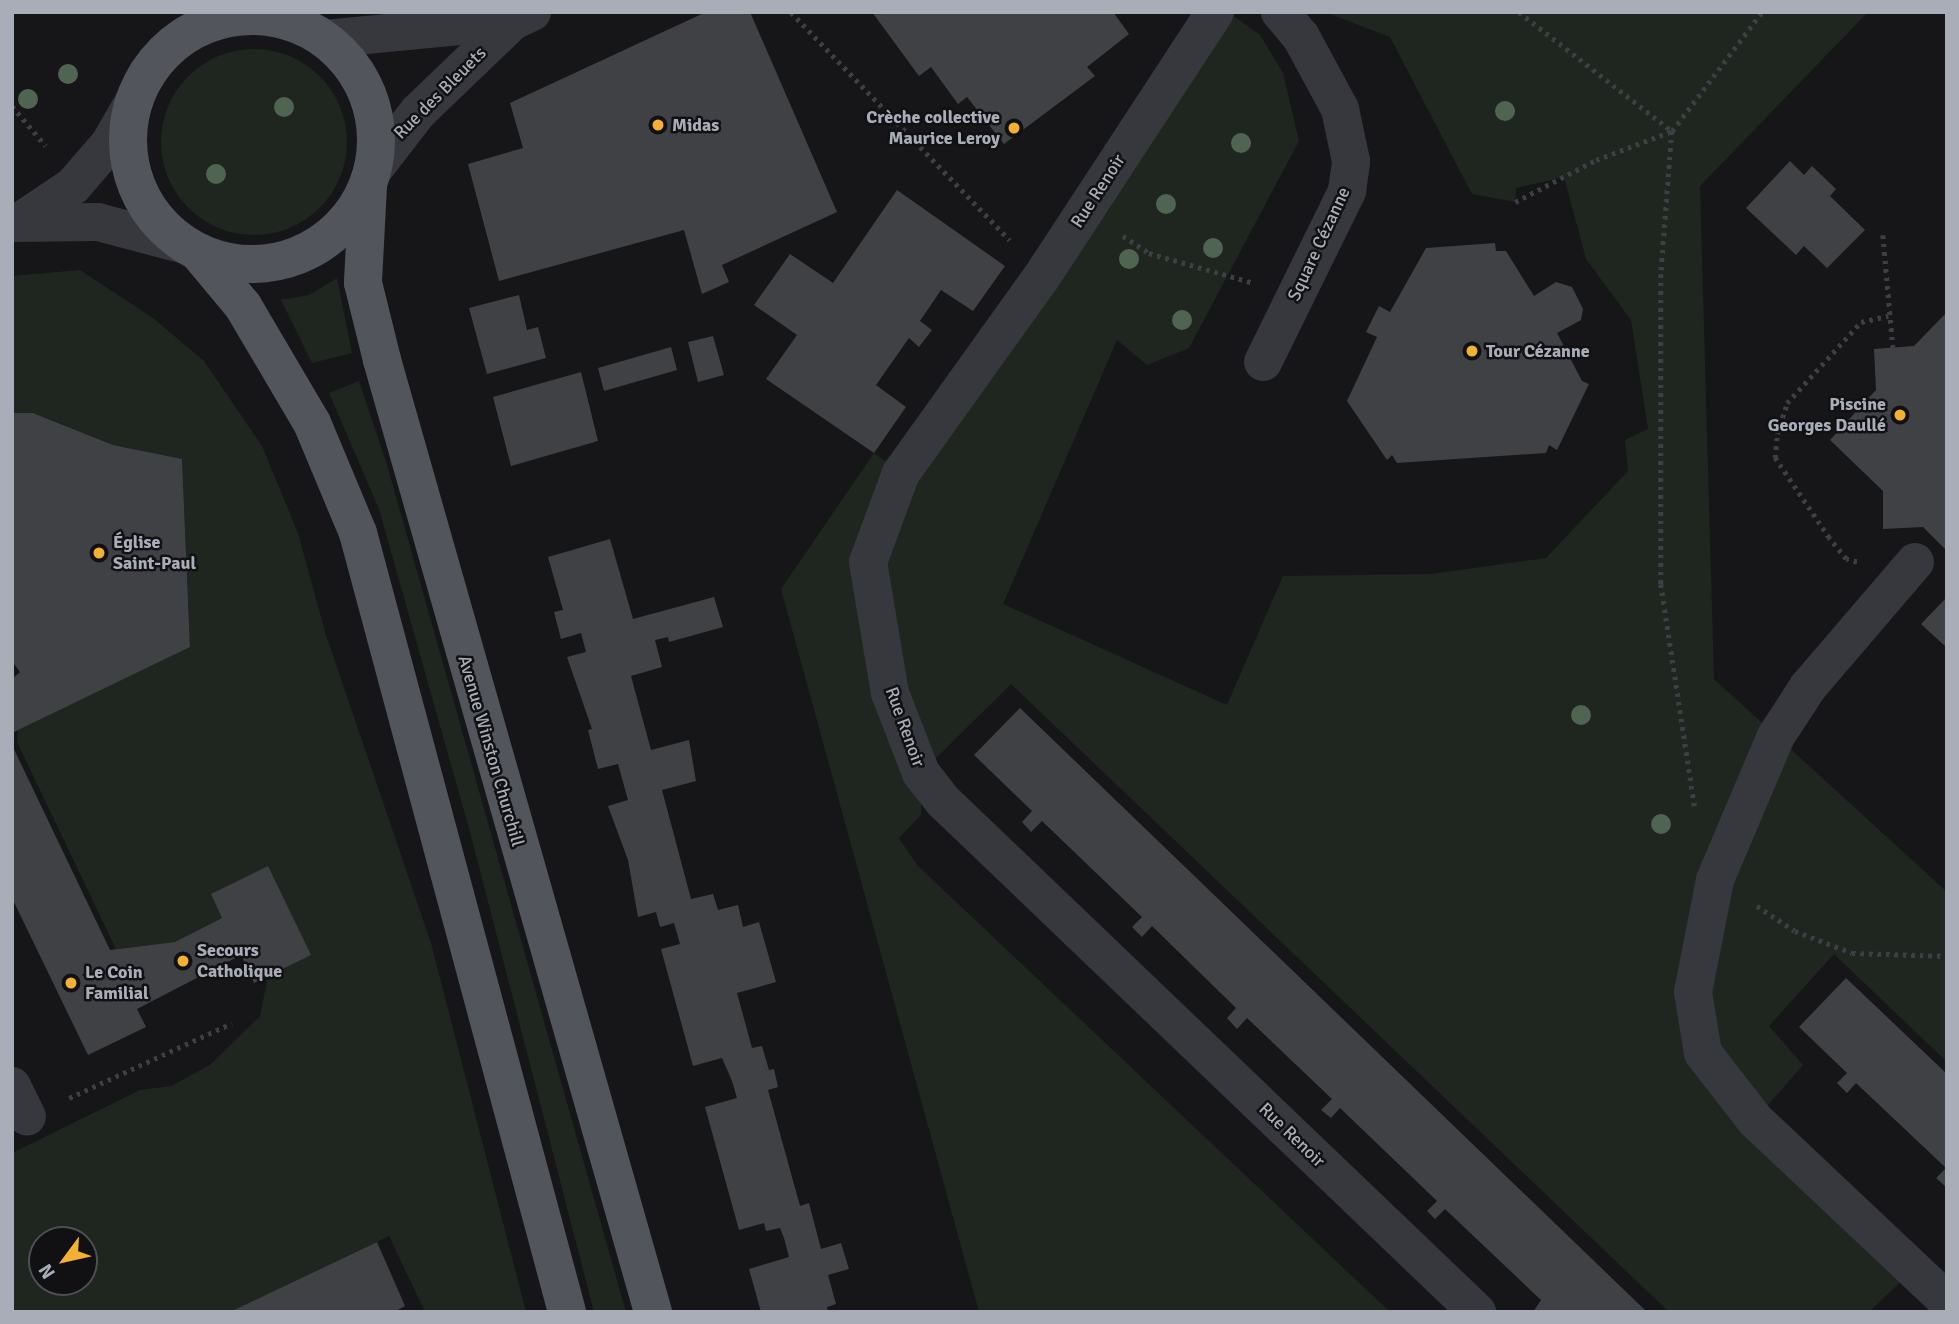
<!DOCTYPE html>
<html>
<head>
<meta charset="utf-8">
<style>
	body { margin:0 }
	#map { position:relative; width:1959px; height:1324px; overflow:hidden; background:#161618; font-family:Signika,sans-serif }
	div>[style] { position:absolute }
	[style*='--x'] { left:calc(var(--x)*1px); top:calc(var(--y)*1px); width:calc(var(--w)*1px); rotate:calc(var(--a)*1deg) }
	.green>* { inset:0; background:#1e261f }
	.round { border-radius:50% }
	.building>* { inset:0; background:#404145 }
	.path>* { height:4.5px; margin-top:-2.25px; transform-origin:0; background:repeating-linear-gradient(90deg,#3d3f44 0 3.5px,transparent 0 8.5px) }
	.minor>* { height:38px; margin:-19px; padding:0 19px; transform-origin:19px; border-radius:19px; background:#37383d }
	.major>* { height:38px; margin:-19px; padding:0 19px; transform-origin:19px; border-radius:19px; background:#53555c }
	.major>.ring { margin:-19px; padding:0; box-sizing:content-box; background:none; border:38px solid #53555c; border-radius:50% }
	.trees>* { width:20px; height:20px; margin:-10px; border-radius:50%; background:#506452 }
	.dots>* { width:19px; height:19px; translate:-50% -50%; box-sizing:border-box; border:4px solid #111113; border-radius:50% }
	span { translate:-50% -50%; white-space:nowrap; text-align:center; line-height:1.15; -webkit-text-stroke:5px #111113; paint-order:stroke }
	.street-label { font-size:18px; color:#a8adb8 }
	.poi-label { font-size:18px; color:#a8adb8; font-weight:700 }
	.right { translate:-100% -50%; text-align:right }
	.left { translate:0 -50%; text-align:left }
	.frame { position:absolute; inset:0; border:14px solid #a8adb8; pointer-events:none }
	.north { position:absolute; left:28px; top:1226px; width:70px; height:70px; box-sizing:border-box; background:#111113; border:2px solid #4d4f55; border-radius:50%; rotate:237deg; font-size:19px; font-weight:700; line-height:28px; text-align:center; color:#a8adb8 }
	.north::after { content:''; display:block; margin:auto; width:24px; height:32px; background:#f2b134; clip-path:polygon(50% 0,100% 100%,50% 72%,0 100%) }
</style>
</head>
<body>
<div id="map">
	<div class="green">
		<i style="clip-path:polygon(1228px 12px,1260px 35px,1283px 73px,1299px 141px,1189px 348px,1147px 365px,1117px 340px,1003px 604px,1227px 705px,1283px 576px,1431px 574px,1546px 558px,1628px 471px,1625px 440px,1648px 429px,1631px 320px,1586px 259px,1564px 177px,1516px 188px,1515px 202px,1472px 194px,1390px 37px,1325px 12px,1868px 12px,1700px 186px,1714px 679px,1947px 892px,1947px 1062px,1834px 954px,1769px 1026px,1803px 1065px,1755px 1120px,1914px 1269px,1869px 1312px,1669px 1312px,1011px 684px,921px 773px,921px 815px,899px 838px,917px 865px,1390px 1312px,979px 1312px,781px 589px,874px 453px,900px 472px)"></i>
		<i class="round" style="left:161px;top:49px;width:186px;height:186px"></i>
		<i style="clip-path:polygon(evenodd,80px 270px,153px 318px,204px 361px,262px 446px,298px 533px,325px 632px,431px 943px,526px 1312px,425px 1312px,389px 1236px,230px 1312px,12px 1312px,12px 1153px,140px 1090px,171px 1086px,210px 1065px,260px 1016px,268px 976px,222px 918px,175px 942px,116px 949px,17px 742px,18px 730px,190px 647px,182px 459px,113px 445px,34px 413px,12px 413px,12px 276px,80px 270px,42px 1240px,84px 1240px,84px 1282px,42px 1282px,42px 1240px)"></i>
		<i style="clip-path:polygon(337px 278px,352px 353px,312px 363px,281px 300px,309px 295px)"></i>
		<i style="clip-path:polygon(359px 381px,387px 465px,626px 1312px,594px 1312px,470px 832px,379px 509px,329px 393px)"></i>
	</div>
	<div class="building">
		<i style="clip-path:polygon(706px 12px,750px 12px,837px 212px,722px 265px,729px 282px,702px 294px,684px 230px,499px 281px,468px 164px,523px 148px,510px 103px)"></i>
		<i style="clip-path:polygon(872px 12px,1113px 12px,1129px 34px,1087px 67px,1095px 76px,1004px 144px,967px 97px,958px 104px,931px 67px,919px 76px)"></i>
		<i style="clip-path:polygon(1790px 161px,1804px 175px,1812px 166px,1836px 189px,1830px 196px,1865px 230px,1827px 268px,1804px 246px,1796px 255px,1746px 208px)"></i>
		<i style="clip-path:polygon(897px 190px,1005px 266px,973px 311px,941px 290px,920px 321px,932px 330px,919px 347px,909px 338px,876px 385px,906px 407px,874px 453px,766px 379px,797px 335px,754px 305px,790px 254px,833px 283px)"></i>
		<i style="clip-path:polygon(1495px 243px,1496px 251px,1506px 251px,1534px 296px,1556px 282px,1572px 287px,1583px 309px,1581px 320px,1557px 333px,1582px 381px,1589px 384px,1557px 450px,1549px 445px,1546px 453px,1397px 463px,1392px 455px,1387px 460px,1347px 401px,1377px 337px,1366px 332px,1379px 306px,1390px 312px,1426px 248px)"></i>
		<i style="clip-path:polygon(519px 295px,527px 330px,538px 327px,546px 358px,487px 374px,469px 308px)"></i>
		<i style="clip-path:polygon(1947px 312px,1947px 551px,1923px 527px,1883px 529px,1883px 491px,1830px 440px,1876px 390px,1874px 349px,1914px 346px)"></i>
		<i style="clip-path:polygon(713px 336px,724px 375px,698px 382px,688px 342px)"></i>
		<i style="clip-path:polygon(671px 347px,677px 370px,604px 391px,598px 368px)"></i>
		<i style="clip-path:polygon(581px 372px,598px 441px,511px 466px,493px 397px)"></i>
		<i style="clip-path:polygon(12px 413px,33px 413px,113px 445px,182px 459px,190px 647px,12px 733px,12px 679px,20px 672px,12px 661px)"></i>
		<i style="clip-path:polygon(610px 539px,633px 619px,714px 597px,723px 627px,669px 642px,668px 637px,655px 640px,662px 667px,631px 676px,651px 750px,689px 740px,696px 781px,662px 790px,691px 899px,713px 894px,718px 910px,738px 905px,743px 927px,759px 922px,776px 982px,737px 993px,752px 1048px,762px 1046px,769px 1070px,774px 1069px,778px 1087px,768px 1090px,800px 1206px,809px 1203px,821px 1249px,841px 1243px,849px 1269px,828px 1275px,836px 1304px,827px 1307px,828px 1312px,761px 1312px,749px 1269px,789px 1257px,784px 1238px,780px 1228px,766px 1231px,764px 1223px,739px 1230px,705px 1107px,737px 1098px,732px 1081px,722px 1058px,693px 1066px,661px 949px,680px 944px,674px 923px,660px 927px,656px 912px,638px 917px,628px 860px,608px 806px,628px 800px,618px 764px,598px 769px,588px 730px,592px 729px,567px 657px,586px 652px,581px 633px,561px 639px,554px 612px,563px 610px,548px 557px)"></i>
		<i style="clip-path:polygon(1947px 597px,1947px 648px,1921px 624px)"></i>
		<i style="clip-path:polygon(1020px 708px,1647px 1312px,1533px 1312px,1541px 1300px,1445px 1209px,1435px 1219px,1427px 1211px,1437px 1201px,1340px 1108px,1331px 1118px,1321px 1110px,1332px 1099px,1247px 1018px,1237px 1029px,1227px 1018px,1236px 1008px,1152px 926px,1142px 937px,1132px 927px,1142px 917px,1042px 821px,1031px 832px,1022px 822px,1032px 811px,974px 755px)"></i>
		<i style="clip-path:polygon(12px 745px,110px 950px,175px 942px,222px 918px,211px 894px,268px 866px,311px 955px,254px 983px,241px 955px,137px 1009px,146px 1027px,88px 1055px,12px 898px)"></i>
		<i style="clip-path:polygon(1846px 978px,1947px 1074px,1947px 1188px,1936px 1178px,1946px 1168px,1856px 1083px,1847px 1093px,1837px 1083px,1847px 1073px,1799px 1027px)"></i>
		<i style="clip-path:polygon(377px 1242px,405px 1306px,394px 1312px,230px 1312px)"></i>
	</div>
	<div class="path">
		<i style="--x:791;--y:12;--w:316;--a:46.2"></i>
		<i style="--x:1519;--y:12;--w:194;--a:37.9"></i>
		<i style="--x:1672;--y:131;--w:143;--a:94.4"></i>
		<i style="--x:1661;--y:274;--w:310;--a:90"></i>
		<i style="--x:1661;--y:584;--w:227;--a:81.4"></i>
		<i style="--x:12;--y:106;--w:52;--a:49.6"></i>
		<i style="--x:1515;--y:202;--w:91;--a:-27.4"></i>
		<i style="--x:1596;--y:160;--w:81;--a:-20.9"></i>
		<i style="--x:1672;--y:131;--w:149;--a:-52.9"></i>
		<i style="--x:1883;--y:235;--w:113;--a:84.9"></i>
		<i style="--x:1123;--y:236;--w:31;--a:33"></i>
		<i style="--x:1149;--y:253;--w:106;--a:15.9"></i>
		<i style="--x:1857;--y:562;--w:11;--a:-165"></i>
		<i style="--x:1846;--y:559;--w:27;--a:-129"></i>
		<i style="--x:1829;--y:538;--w:97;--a:-124"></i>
		<i style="--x:1775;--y:458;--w:24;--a:-85"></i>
		<i style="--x:1777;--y:434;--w:33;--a:-72"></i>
		<i style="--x:1787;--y:403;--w:110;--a:-47.6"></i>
		<i style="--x:1861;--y:322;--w:28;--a:-13"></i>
		<i style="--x:1757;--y:906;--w:45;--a:33.3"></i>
		<i style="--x:1795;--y:931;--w:61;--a:21.1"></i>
		<i style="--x:1852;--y:953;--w:95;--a:1.8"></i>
		<i style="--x:69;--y:1098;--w:179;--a:-24.7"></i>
	</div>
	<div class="minor">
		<i style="--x:1215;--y:12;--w:319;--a:123.2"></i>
		<i style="--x:1040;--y:279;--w:239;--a:125.6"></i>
		<i style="--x:901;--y:473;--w:95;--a:110.3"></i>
		<i style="--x:868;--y:562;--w:133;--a:80.5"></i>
		<i style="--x:890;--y:693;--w:86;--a:68.8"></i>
		<i style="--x:921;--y:773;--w:37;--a:52"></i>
		<i style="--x:944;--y:802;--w:738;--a:43.74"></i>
		<i style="--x:325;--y:39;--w:189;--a:-5.5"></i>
		<i style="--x:513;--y:21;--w:21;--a:-25"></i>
		<i style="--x:373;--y:170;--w:73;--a:-52.2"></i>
		<i style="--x:418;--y:112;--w:132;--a:-43.8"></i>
		<i style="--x:22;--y:220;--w:61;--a:-33.7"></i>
		<i style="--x:73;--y:186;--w:57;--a:-49.3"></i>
		<i style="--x:110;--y:143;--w:48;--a:-60.3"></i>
		<i style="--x:12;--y:223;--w:86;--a:-0.7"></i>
		<i style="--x:98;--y:222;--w:90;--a:14.8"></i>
		<i style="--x:1263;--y:362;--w:191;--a:-63.8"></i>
		<i style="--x:1347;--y:191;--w:30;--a:-82"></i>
		<i style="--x:1351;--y:161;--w:53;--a:-101.9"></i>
		<i style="--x:1340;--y:109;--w:82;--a:-118.4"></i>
		<i style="--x:1301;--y:37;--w:33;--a:-130"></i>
		<i style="--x:1915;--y:562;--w:165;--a:130.6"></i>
		<i style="--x:1808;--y:687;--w:59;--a:123.1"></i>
		<i style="--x:1776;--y:736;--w:156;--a:113"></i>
		<i style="--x:1715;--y:880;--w:114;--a:101.1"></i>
		<i style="--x:1693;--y:992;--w:62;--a:80.7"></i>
		<i style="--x:1703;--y:1053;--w:85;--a:52.2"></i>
		<i style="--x:1755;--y:1120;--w:264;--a:43.3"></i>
		<i style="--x:12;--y:1086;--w:34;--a:64"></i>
	</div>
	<div class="major">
		<i class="ring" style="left:128px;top:16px;width:210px;height:210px"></i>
		<i style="--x:368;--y:186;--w:97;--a:93"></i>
		<i style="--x:363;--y:283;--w:79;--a:76.1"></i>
		<i style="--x:382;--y:360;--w:990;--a:74.11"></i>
		<i style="--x:198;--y:252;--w:70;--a:50.2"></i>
		<i style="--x:243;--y:306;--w:136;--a:59.5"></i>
		<i style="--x:312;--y:423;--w:119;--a:67.3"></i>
		<i style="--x:358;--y:533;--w:807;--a:74.98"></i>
	</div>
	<div class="trees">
		<i style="left:68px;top:74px"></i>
		<i style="left:28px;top:99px"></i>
		<i style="left:284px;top:107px"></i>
		<i style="left:1505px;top:111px"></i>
		<i style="left:1241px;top:143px"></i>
		<i style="left:216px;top:174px"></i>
		<i style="left:1166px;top:204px"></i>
		<i style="left:1213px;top:248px"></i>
		<i style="left:1129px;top:259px"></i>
		<i style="left:1182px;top:320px"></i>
		<i style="left:1581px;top:715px"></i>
		<i style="left:1661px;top:824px"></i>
	</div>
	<div class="dots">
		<i style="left:658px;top:125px;background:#f2b134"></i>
		<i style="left:1014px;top:128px;background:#f2b134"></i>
		<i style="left:1472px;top:351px;background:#f2b134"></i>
		<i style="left:1900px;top:415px;background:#f2b134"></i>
		<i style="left:99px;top:553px;background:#f2b134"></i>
		<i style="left:183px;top:961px;background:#f2b134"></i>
		<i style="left:71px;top:983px;background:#f2b134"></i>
	</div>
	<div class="street-label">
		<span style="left:440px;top:93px;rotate:-45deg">Rue des Bleuets</span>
		<span style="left:1098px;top:191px;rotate:-57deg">Rue Renoir</span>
		<span style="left:1319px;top:244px;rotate:-65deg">Square Cézanne</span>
		<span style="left:905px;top:727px;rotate:70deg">Rue Renoir</span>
		<span style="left:491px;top:751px;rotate:74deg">Avenue Winston Churchill</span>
		<span style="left:1292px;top:1135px;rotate:44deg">Rue Renoir</span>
	</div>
	<div class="poi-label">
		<span class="right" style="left:1000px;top:128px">Crèche collective<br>Maurice Leroy</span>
		<span class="left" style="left:672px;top:125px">Midas</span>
		<span class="left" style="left:1486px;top:351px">Tour Cézanne</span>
		<span class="right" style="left:1886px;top:415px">Piscine<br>Georges Daullé</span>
		<span class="left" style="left:113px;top:553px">Église<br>Saint-Paul</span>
		<span class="left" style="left:197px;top:961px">Secours<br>Catholique</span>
		<span class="left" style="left:85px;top:983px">Le Coin<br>Familial</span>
	</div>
	<div class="frame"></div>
	<div class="north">N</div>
</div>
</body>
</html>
